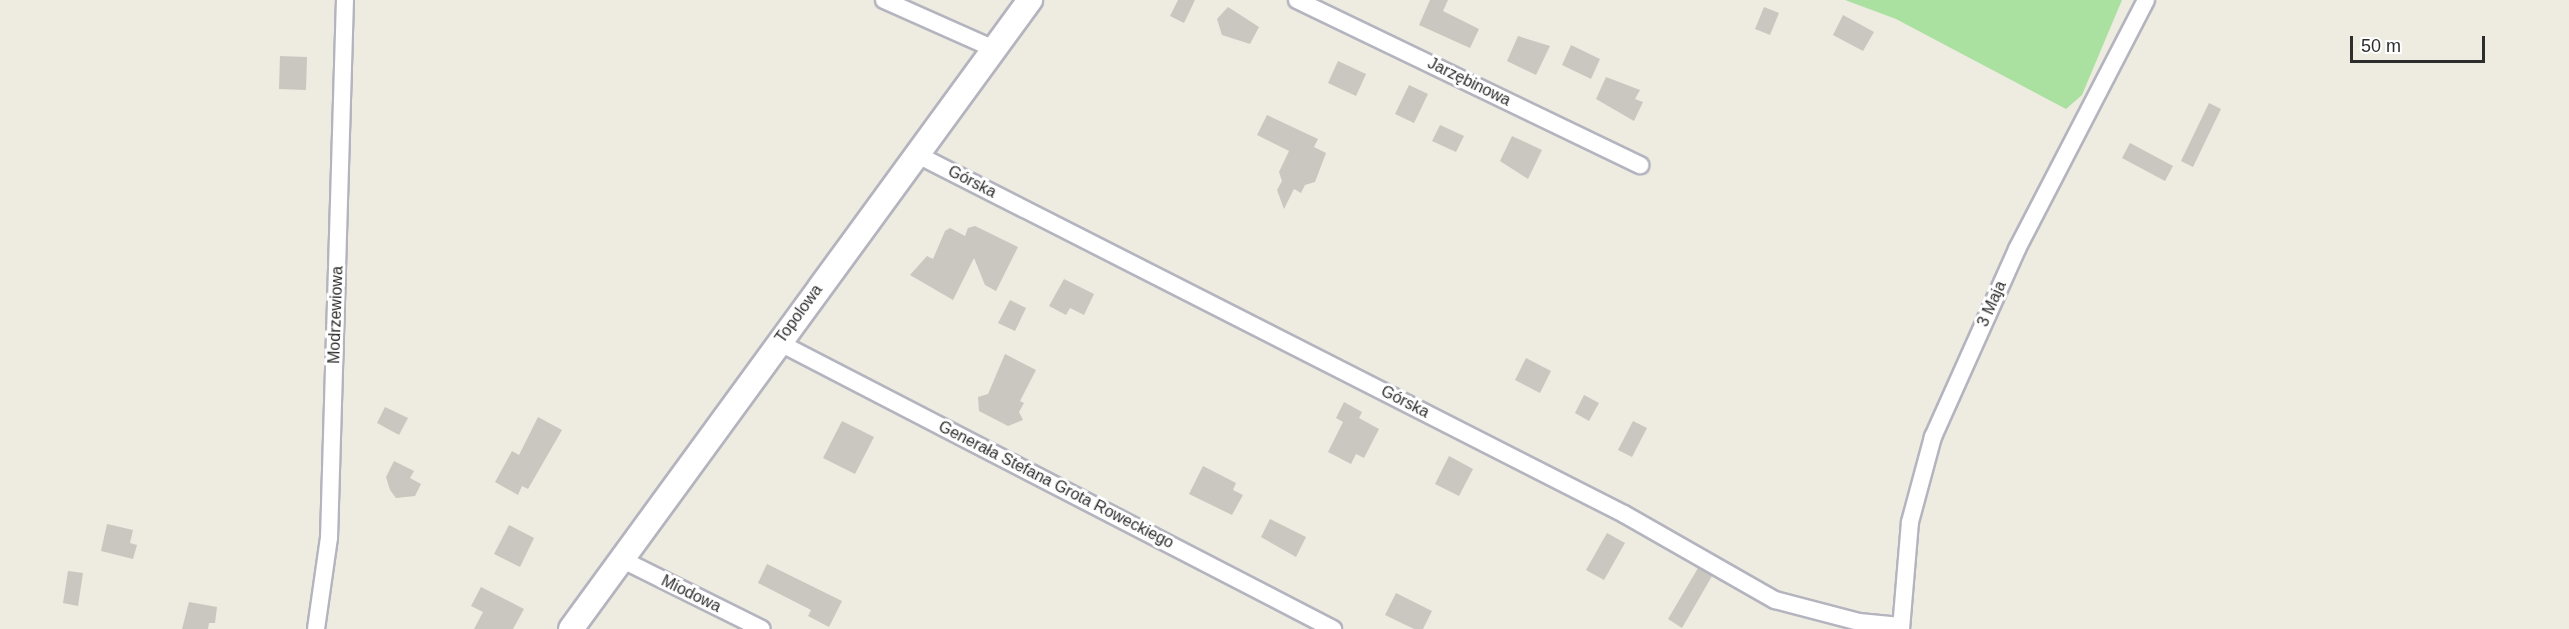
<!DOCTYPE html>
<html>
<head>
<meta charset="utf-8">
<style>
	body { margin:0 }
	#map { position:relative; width:2569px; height:629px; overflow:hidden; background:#eeebe1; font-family:Helvetica,sans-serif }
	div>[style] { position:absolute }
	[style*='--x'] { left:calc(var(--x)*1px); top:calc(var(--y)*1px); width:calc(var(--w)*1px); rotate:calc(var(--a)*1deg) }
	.green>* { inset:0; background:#aae1a0 }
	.building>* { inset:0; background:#c9c7c0 }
	.roads { filter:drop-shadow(2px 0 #b4b4bf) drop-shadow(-2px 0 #b4b4bf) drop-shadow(0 2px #b4b4bf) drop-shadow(0 -2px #b4b4bf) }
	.street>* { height:16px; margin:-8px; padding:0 8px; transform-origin:8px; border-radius:8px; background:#fff }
	.secondary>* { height:24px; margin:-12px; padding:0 12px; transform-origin:12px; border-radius:12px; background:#fff }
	span { translate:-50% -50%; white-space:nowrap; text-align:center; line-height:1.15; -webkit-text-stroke:6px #fff; paint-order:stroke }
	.street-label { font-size:16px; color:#2d2d2d }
	.scale { position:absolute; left:2350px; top:36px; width:135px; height:27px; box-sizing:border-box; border:3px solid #2d2d2d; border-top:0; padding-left:8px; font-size:18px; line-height:21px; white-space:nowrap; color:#2d2d2d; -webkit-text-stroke:4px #fff; paint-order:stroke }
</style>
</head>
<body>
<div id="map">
	<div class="green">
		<i style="clip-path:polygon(1845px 0,2122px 0,2082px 95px,2066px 109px,1896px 19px)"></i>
	</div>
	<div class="building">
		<i style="clip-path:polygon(1178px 0,1195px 0,1184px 23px,1170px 16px)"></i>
		<i style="clip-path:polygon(1430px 0,1448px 0,1443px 11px,1479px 29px,1470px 48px,1419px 25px)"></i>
		<i style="clip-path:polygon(1228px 7px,1259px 27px,1250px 44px,1222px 35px,1217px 19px)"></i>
		<i style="clip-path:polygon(1764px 7px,1779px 13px,1770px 35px,1755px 29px)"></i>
		<i style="clip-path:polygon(1843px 15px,1874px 32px,1863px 51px,1833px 35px)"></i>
		<i style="clip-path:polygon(1518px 36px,1550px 46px,1536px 75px,1507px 61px)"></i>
		<i style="clip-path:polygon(1571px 45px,1600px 59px,1591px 79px,1562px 65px)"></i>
		<i style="clip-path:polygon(280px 56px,307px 57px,306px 90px,279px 89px)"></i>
		<i style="clip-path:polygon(1338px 61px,1366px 74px,1356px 96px,1328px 83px)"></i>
		<i style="clip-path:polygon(1606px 77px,1640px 90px,1635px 99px,1643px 102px,1634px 121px,1596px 99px)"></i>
		<i style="clip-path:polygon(1409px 85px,1428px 94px,1414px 123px,1395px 114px)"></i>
		<i style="clip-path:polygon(2209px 103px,2221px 109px,2193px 167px,2181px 161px)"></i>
		<i style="clip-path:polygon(1267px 115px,1318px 139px,1314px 147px,1326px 153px,1315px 182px,1305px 185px,1301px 193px,1294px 189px,1284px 209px,1277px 190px,1282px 181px,1279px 172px,1289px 151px,1257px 135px)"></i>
		<i style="clip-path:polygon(1440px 125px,1464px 136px,1456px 152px,1432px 141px)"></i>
		<i style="clip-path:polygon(1512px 136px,1542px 150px,1528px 179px,1500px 161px)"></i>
		<i style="clip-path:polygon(2130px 143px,2173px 166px,2165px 181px,2122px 158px)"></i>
		<i style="clip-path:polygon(975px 226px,1018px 247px,996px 291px,985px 285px,974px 258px,953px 300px,910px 275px,927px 256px,933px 259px,945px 231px,950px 228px,965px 236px,968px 228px)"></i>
		<i style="clip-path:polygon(1064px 279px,1094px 294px,1084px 315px,1070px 308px,1066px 315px,1049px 306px)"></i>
		<i style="clip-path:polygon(1010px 300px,1026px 308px,1015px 331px,998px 323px)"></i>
		<i style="clip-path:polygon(1005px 354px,1036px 370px,1020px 401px,1024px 403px,1019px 412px,1023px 420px,1008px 426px,979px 411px,978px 397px,988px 394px)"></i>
		<i style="clip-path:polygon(1526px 358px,1551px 371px,1540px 393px,1515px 380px)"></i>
		<i style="clip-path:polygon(1584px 395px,1599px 403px,1589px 421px,1575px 413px)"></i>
		<i style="clip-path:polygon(1344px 402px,1362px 412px,1359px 418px,1379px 429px,1364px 458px,1356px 454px,1351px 464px,1328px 452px,1343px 422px,1336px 418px)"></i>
		<i style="clip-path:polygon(385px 407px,408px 418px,399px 435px,377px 423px)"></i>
		<i style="clip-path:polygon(538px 417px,562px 430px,528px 489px,522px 486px,518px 495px,495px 482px,512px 451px,519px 455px)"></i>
		<i style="clip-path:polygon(842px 421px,874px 437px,855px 474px,823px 458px)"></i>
		<i style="clip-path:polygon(1633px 421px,1647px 428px,1632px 457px,1618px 450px)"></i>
		<i style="clip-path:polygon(1449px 456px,1473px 469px,1459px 496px,1435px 484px)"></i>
		<i style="clip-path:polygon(394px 461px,414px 471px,410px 478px,421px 484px,415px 496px,396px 498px,390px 490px,386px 477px)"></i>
		<i style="clip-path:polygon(1203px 466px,1236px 483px,1233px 490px,1243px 495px,1232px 515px,1189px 494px)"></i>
		<i style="clip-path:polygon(1270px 519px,1306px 537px,1296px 557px,1261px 537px)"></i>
		<i style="clip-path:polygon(107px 524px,133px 530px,130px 543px,137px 545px,133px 559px,101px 551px)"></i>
		<i style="clip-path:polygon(509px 525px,534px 538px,520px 567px,494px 554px)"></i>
		<i style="clip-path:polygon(1607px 533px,1625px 543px,1604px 580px,1586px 570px)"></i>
		<i style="clip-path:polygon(767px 564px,842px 601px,829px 627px,808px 616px,811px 610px,758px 583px)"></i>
		<i style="clip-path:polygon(1698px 568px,1712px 576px,1682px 628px,1668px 619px)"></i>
		<i style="clip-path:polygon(68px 571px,83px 573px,78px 606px,63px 603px)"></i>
		<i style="clip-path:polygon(481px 587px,524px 609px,513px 629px,474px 629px,483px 612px,471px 606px)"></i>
		<i style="clip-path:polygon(1396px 593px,1432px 611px,1423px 629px,1414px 629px,1385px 615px)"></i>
		<i style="clip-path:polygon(189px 602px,217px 607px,215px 623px,209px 623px,208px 629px,182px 629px)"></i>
	</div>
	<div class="roads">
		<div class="street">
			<i style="--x:884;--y:0;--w:120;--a:24"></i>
			<i style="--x:1297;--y:0;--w:381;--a:25.7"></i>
			<i style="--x:916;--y:154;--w:794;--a:26.95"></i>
			<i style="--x:1624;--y:514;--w:174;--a:29.7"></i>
			<i style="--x:1775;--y:600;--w:87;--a:14.7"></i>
			<i style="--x:1859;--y:622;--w:42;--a:5.4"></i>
			<i style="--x:778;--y:342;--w:625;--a:27.34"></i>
			<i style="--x:621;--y:559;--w:157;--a:26.4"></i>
			<i style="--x:316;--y:629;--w:92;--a:-81.9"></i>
			<i style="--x:329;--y:538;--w:538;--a:-88.3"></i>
			<i style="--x:1901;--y:629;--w:107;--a:-85.2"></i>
			<i style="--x:1910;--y:522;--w:88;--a:-74.9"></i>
			<i style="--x:1933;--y:437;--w:206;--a:-65.9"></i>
			<i style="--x:2017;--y:249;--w:280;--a:-62.6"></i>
		</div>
		<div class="secondary">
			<i style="--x:571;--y:629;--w:779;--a:-53.88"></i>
		</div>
	</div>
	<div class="street-label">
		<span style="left:1469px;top:82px;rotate:26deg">Jarzębinowa</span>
		<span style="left:972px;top:182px;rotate:27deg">Górska</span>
		<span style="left:1992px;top:304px;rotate:-66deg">3 Maja</span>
		<span style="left:799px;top:314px;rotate:-54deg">Topolowa</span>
		<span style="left:336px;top:315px;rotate:-88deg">Modrzewiowa</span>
		<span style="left:1405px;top:402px;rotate:27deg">Górska</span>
		<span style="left:1056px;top:485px;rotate:27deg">Generała Stefana Grota Roweckiego</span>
		<span style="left:691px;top:594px;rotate:26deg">Miodowa</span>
	</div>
	<div class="scale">50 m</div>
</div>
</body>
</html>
